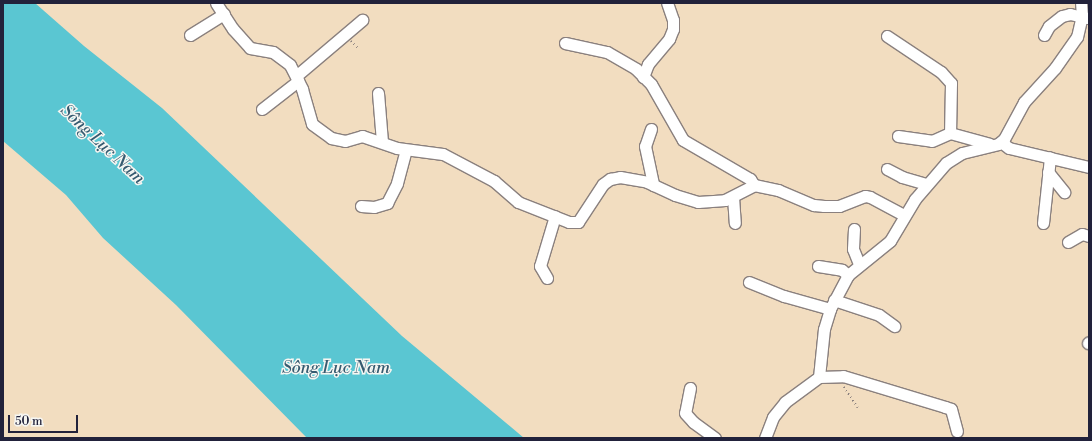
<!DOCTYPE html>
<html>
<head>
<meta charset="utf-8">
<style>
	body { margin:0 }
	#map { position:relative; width:1092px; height:441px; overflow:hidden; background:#f2ddc0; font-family:"Libre Bodoni",serif }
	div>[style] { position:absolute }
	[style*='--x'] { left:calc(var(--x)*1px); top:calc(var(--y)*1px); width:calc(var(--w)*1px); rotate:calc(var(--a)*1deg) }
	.water>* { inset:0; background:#5ac6d2 }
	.path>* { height:1.5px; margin-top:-0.75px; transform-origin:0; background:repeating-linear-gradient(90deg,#8a807e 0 1px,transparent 0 4px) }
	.roads { filter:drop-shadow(1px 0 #8a807e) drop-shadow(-1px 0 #8a807e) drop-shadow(0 1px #8a807e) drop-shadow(0 -1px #8a807e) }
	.minor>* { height:11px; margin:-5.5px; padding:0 5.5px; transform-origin:5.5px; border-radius:5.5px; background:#fff }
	span { translate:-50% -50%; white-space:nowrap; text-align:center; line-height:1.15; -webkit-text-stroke:3px #f6f6f2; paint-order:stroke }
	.water-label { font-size:17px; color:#365b70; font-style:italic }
	.frame { position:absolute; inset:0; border:4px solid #22223b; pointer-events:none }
	.scale { position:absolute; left:8px; top:415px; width:70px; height:18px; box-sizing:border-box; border:2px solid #22223b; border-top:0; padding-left:5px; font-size:12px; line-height:14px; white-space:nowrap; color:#22223b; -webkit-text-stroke:3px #f6f6f2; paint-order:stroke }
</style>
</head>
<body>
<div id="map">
	<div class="water">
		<i style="clip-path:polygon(3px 3px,35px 3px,84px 46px,162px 108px,402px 336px,524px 438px,307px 438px,176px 305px,103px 238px,66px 195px,3px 141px)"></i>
	</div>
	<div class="path">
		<i style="--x:351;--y:41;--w:10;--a:45"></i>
		<i style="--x:844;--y:387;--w:25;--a:56"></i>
	</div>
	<div class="roads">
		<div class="minor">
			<i style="--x:216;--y:3;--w:31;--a:57"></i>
			<i style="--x:233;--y:29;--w:25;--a:48"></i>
			<i style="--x:250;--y:48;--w:23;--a:10"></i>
			<i style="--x:273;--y:52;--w:21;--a:37"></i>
			<i style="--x:290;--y:65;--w:27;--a:63"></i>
			<i style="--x:302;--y:89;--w:36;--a:74"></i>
			<i style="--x:312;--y:124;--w:24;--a:36"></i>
			<i style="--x:331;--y:138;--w:14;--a:12"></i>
			<i style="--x:345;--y:141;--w:18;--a:-16"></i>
			<i style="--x:362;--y:136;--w:37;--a:19"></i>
			<i style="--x:397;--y:148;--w:46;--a:7.4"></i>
			<i style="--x:443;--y:154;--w:58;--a:27.9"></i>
			<i style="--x:494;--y:181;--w:32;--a:41"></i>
			<i style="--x:518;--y:202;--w:55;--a:21.4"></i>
			<i style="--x:569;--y:222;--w:9;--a:0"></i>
			<i style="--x:578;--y:222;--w:45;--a:-56.7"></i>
			<i style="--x:603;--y:184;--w:9;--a:-36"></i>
			<i style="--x:610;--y:179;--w:10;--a:-11"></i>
			<i style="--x:620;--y:177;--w:27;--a:10"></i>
			<i style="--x:647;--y:182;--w:31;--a:25"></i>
			<i style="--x:675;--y:195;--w:24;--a:17"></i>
			<i style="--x:698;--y:202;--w:27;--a:-4"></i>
			<i style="--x:725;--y:200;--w:33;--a:-27"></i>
			<i style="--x:754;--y:185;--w:25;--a:12"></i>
			<i style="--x:778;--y:190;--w:39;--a:23"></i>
			<i style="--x:814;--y:205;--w:10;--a:6"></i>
			<i style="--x:824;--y:206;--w:15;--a:0"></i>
			<i style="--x:839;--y:206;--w:28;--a:-21"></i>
			<i style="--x:865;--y:196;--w:5;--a:11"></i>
			<i style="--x:870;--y:197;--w:38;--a:28"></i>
			<i style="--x:190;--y:35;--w:40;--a:-32"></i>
			<i style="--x:1044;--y:35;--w:10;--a:-61"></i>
			<i style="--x:1049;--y:26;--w:16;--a:-38"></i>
			<i style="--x:1062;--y:16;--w:8;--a:-14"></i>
			<i style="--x:1070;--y:14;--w:18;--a:13"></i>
			<i style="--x:887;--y:36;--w:65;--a:33.7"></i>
			<i style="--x:941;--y:72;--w:15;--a:48"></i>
			<i style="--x:951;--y:83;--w:50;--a:91.1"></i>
			<i style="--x:950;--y:133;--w:41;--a:15.4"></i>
			<i style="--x:565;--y:43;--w:43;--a:12.1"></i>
			<i style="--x:607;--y:52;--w:34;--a:30"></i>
			<i style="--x:636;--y:69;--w:21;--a:45"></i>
			<i style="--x:651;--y:84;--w:64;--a:60.3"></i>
			<i style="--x:683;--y:140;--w:78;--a:30.2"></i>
			<i style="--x:750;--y:179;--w:7;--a:56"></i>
			<i style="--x:296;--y:76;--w:87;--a:-40.3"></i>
			<i style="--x:643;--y:77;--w:14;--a:-69"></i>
			<i style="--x:648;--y:64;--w:33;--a:-50"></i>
			<i style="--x:669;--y:39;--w:11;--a:-68"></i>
			<i style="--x:673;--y:29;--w:9;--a:-90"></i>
			<i style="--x:673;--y:20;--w:18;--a:-109"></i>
			<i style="--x:378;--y:93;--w:49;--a:85.3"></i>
			<i style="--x:262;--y:109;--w:46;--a:-37.9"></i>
			<i style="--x:651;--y:129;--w:18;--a:109"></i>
			<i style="--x:645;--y:146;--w:40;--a:78"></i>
			<i style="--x:898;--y:136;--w:34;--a:8"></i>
			<i style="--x:932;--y:141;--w:20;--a:-24"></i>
			<i style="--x:1001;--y:142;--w:10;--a:37"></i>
			<i style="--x:1009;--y:148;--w:82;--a:13.4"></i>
			<i style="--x:887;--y:169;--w:17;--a:28"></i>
			<i style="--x:902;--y:177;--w:26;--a:16"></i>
			<i style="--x:1048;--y:172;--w:26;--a:51"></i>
			<i style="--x:733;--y:197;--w:26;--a:86"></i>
			<i style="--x:361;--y:206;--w:13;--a:4"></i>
			<i style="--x:374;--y:207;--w:14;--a:-17"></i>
			<i style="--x:387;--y:203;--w:22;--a:-63"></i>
			<i style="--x:397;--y:183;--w:34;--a:-75"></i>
			<i style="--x:1043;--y:223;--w:66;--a:-83.9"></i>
			<i style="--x:854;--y:229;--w:20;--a:93"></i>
			<i style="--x:853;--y:249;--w:16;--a:68"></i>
			<i style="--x:1068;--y:242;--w:16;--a:-30"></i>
			<i style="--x:1082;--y:234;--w:7;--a:16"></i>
			<i style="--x:818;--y:266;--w:24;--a:9"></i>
			<i style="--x:842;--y:270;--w:8;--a:40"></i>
			<i style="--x:547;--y:278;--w:14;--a:-120"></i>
			<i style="--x:540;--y:266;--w:52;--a:-73.3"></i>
			<i style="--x:749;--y:282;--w:38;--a:22"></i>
			<i style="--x:784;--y:296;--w:48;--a:15.8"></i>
			<i style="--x:834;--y:300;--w:47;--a:18.4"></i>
			<i style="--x:879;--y:315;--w:19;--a:36"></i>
			<i style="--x:1088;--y:343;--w:1;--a:-45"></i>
			<i style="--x:819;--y:377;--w:24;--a:-2"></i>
			<i style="--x:843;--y:376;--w:107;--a:16.9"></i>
			<i style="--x:945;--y:407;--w:6;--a:18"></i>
			<i style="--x:951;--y:409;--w:23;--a:75"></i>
			<i style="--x:690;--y:388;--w:25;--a:101"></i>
			<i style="--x:685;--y:413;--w:12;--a:48"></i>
			<i style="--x:693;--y:422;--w:27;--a:36"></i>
			<i style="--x:765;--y:438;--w:22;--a:-69"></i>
			<i style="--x:773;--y:417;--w:19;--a:-51"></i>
			<i style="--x:785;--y:402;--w:42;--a:-36.3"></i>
			<i style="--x:819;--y:377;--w:48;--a:-84.1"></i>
			<i style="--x:824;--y:329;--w:21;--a:-73"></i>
			<i style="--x:830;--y:309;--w:38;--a:-62"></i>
			<i style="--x:848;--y:275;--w:54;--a:-39"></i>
			<i style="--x:890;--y:241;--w:49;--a:-59.2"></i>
			<i style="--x:915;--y:199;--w:48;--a:-49.3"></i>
			<i style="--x:946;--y:163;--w:19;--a:-32"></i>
			<i style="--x:962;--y:153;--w:37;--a:-14"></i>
			<i style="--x:998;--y:144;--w:8;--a:-40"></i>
			<i style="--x:1004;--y:139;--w:42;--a:-61.6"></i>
			<i style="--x:1024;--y:102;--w:46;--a:-47.6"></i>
			<i style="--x:1055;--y:68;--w:38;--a:-55"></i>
			<i style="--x:1077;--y:37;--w:22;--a:-77"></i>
			<i style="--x:1082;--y:16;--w:13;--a:-94"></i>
		</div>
	</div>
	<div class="water-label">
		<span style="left:102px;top:145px;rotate:43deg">Sông Lục Nam</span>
		<span style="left:336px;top:369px">Sông Lục Nam</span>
	</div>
	<div class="frame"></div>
	<div class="scale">50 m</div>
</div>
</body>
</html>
